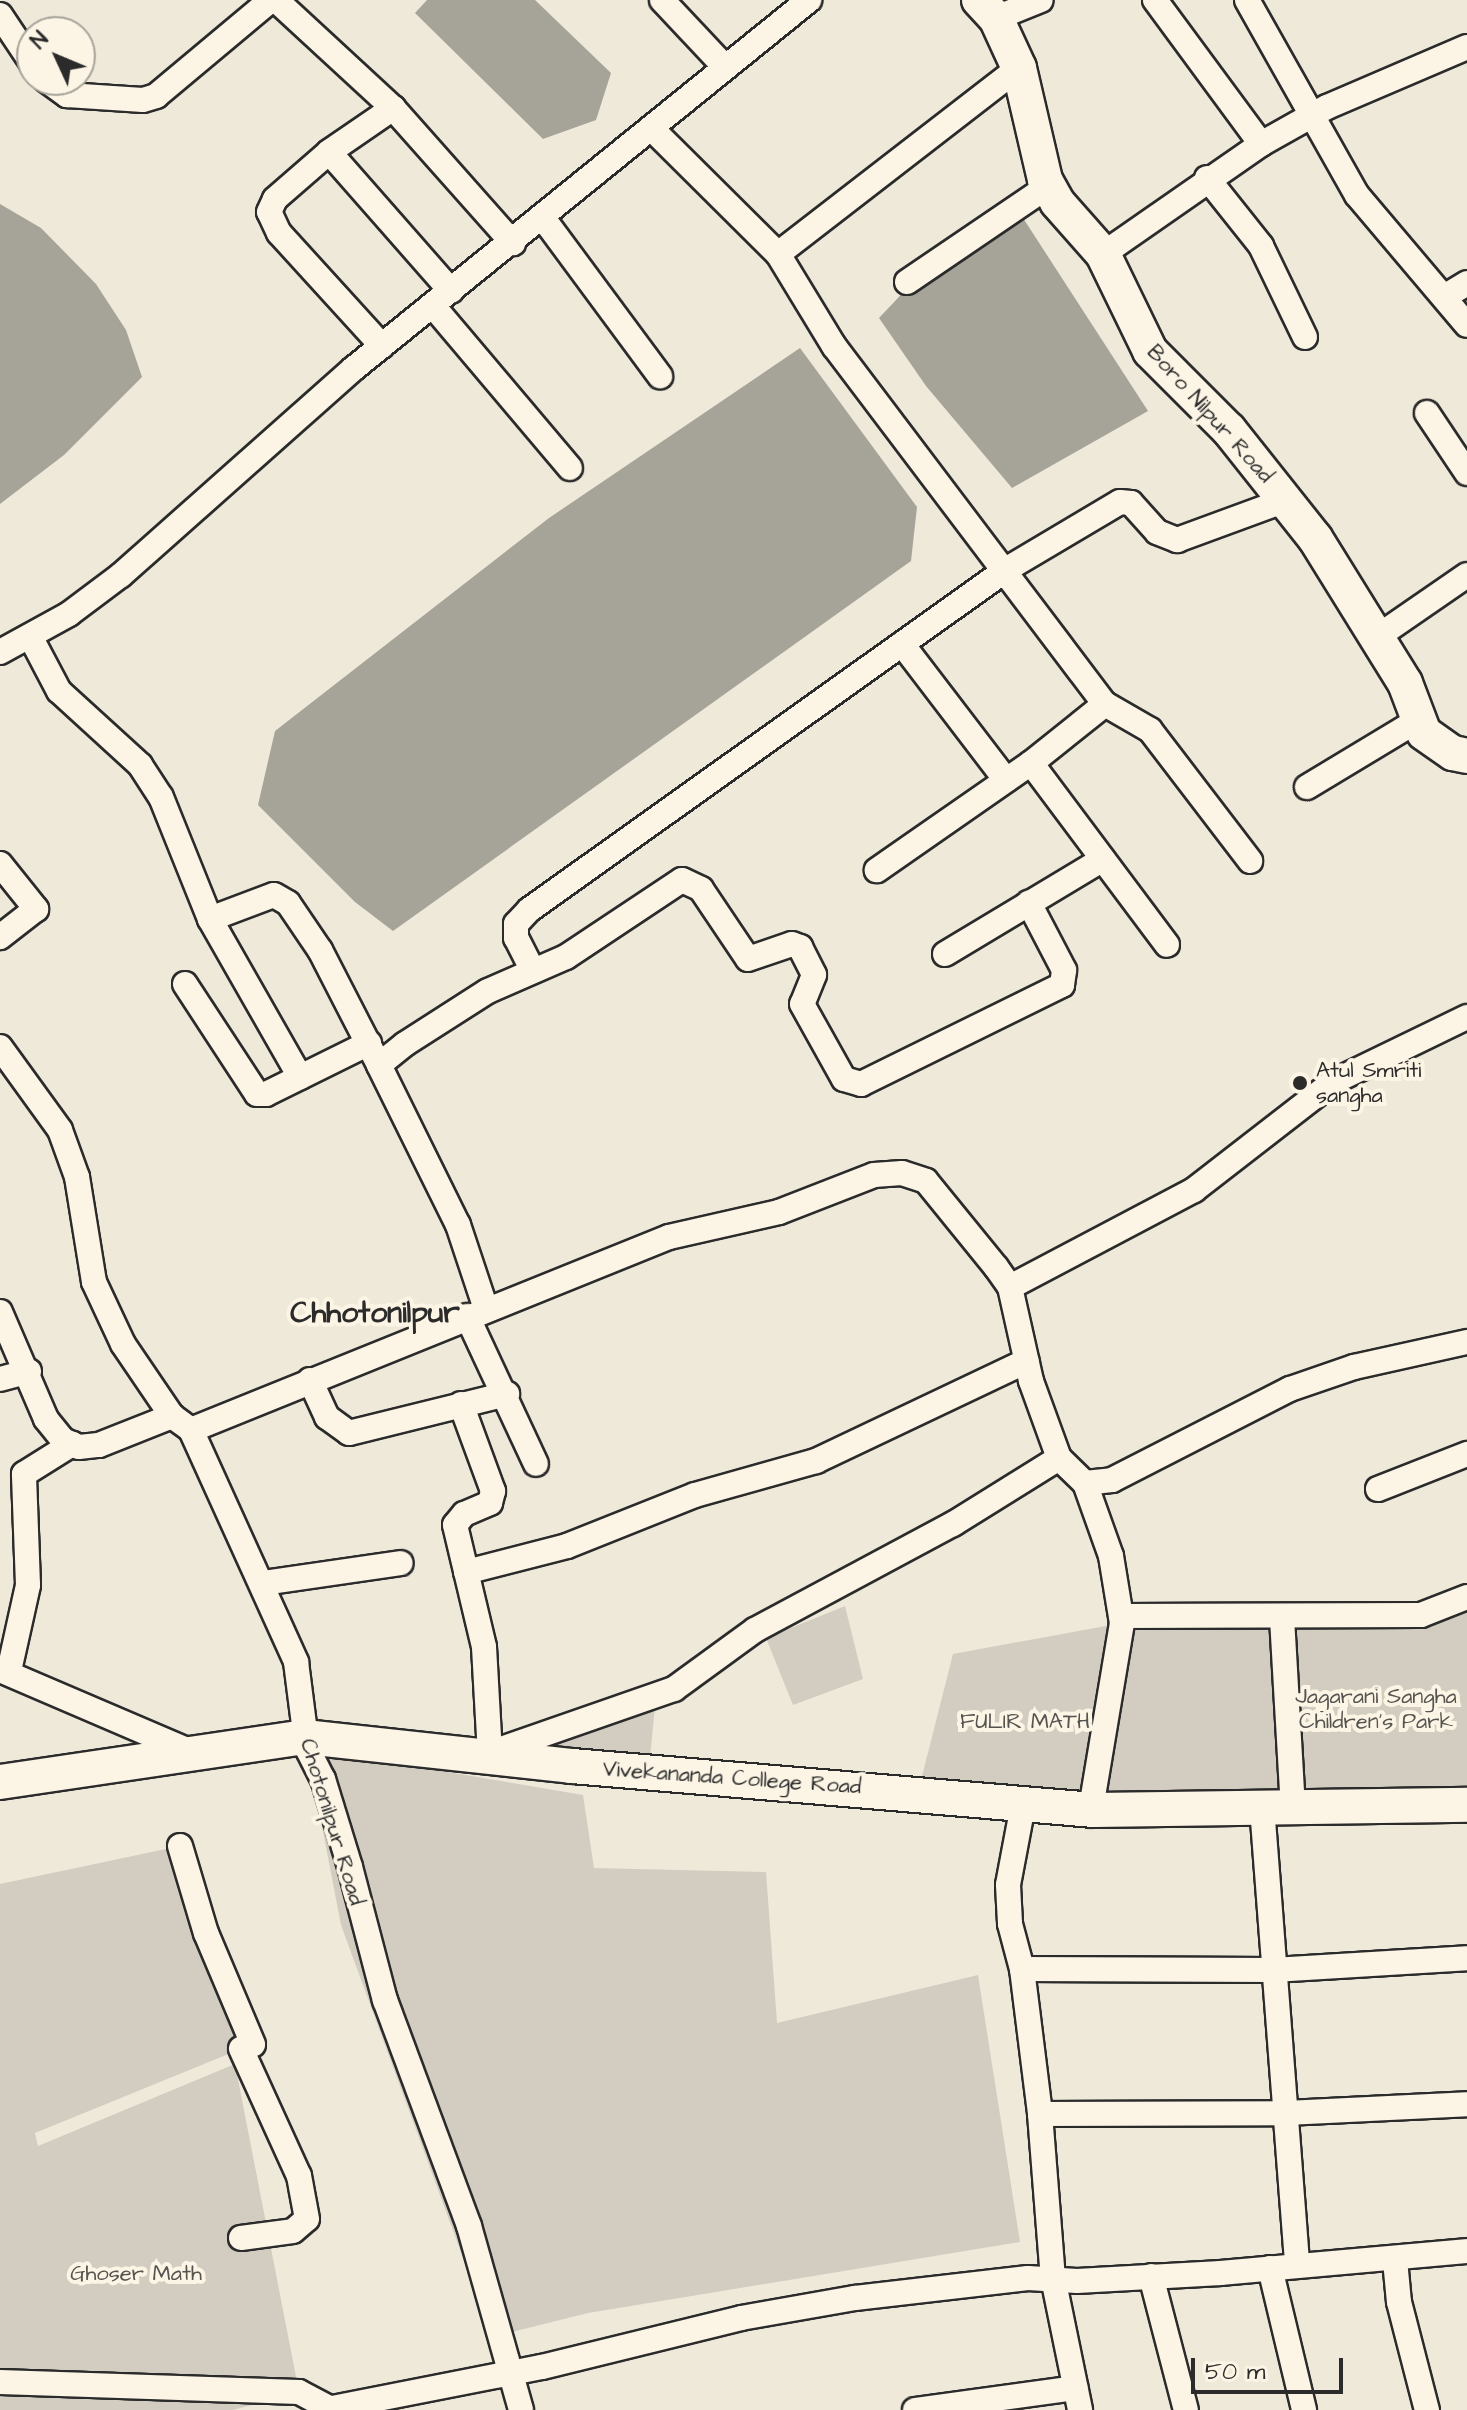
<!DOCTYPE html>
<html>
<head>
<meta charset="utf-8">
<style>
	body { margin:0 }
	#map { position:relative; width:1467px; height:2410px; overflow:hidden; background:#efe9da; font-family:"Architects Daughter",sans-serif }
	div>[style] { position:absolute }
	[style*='--x'] { left:calc(var(--x)*1px); top:calc(var(--y)*1px); width:calc(var(--w)*1px); rotate:calc(var(--a)*1deg) }
	.green>* { inset:0; background:#d2cdc0 }
	.water>* { inset:0; background:#a6a399 }
	.roads { filter:drop-shadow(2px 0 #2b2b2b) drop-shadow(-2px 0 #2b2b2b) drop-shadow(0 2px #2b2b2b) drop-shadow(0 -2px #2b2b2b) }
	.street>* { height:24px; margin:-12px; padding:0 12px; transform-origin:12px; border-radius:12px; background:#fcf5e5 }
	.secondary>* { height:34px; margin:-17px; padding:0 17px; transform-origin:17px; border-radius:17px; background:#fcf5e5 }
	.dots>* { width:22px; height:22px; translate:-50% -50%; box-sizing:border-box; border:4px solid #fcf5e5; border-radius:50% }
	span { translate:-50% -50%; white-space:nowrap; text-align:center; line-height:1.15; -webkit-text-stroke:8px #fcf5e5; paint-order:stroke }
	.street-label { font-size:22px; color:#2b2b2b }
	.poi-label { font-size:22px; color:#2b2b2b }
	.left { translate:0 -50%; text-align:left }
	.park-label { font-size:22px; color:#555450 }
	.district-label { font-size:30px; color:#2b2b2b; font-weight:700 }
	.north { position:absolute; left:16px; top:16px; width:80px; height:80px; box-sizing:border-box; background:#fcf5e5; border:2px solid #a8a49b; border-radius:50%; rotate:314deg; font-size:22px; font-weight:700; line-height:32px; text-align:center; color:#2b2b2b }
	.north::after { content:''; display:block; margin:auto; width:28px; height:36px; background:#2b2b2b; clip-path:polygon(50% 0,100% 100%,50% 72%,0 100%) }
	.scale { position:absolute; left:1191px; top:2358px; width:152px; height:36px; box-sizing:border-box; border:4px solid #2b2b2b; border-top:0; padding-left:10px; font-size:24px; line-height:28px; white-space:nowrap; color:#2b2b2b; -webkit-text-stroke:6px #fcf5e5; paint-order:stroke }
</style>
</head>
<body>
<div id="map">
	<div class="green">
		<i style="clip-path:polygon(845px 1606px,863px 1679px,793px 1705px,766px 1638px)"></i>
		<i style="clip-path:polygon(1467px 1606px,1467px 1793px,1091px 1809px,918px 1792px,953px 1654px,1122px 1623px,1274px 1630px)"></i>
		<i style="clip-path:polygon(655px 1707px,649px 1767px,519px 1750px)"></i>
		<i style="clip-path:polygon(307px 1748px,583px 1795px,594px 1868px,766px 1872px,777px 2023px,978px 1975px,1020px 2242px,588px 2313px,492px 2337px,341px 1925px)"></i>
		<i style="clip-path:polygon(180px 1846px,253px 2044px,35px 2133px,38px 2146px,235px 2064px,299px 2392px,233px 2410px,0 2410px,0 1884px)"></i>
	</div>
	<div class="water">
		<i style="clip-path:polygon(427px 0,535px 0,611px 73px,596px 120px,543px 139px,415px 13px)"></i>
		<i style="clip-path:polygon(0 204px,41px 228px,96px 284px,126px 330px,142px 377px,64px 455px,0 504px)"></i>
		<i style="clip-path:polygon(1023px 218px,1148px 411px,1012px 488px,926px 386px,879px 318px,913px 282px)"></i>
		<i style="clip-path:polygon(800px 348px,917px 507px,911px 561px,393px 931px,355px 902px,258px 805px,275px 731px,549px 518px)"></i>
	</div>
	<div class="roads">
		<div class="street">
			<i style="--x:276;--y:0;--w:159;--a:42.7"></i>
			<i style="--x:393;--y:108;--w:181;--a:48.4"></i>
			<i style="--x:662;--y:0;--w:92;--a:46.8"></i>
			<i style="--x:1155;--y:0;--w:179;--a:53.6"></i>
			<i style="--x:1247;--y:0;--w:224;--a:60.6"></i>
			<i style="--x:1357;--y:195;--w:170;--a:49.8"></i>
			<i style="--x:0;--y:15;--w:58;--a:56.3"></i>
			<i style="--x:996;--y:18;--w:48;--a:-21.8"></i>
			<i style="--x:46;--y:80;--w:26;--a:36"></i>
			<i style="--x:67;--y:95;--w:76;--a:3.8"></i>
			<i style="--x:143;--y:100;--w:14;--a:-17"></i>
			<i style="--x:156;--y:96;--w:150;--a:-39.9"></i>
			<i style="--x:653;--y:130;--w:176;--a:44.8"></i>
			<i style="--x:778;--y:254;--w:108;--a:58.7"></i>
			<i style="--x:834;--y:346;--w:449;--a:52.9"></i>
			<i style="--x:1105;--y:704;--w:95;--a:141.4"></i>
			<i style="--x:1031;--y:763;--w:188;--a:145.2"></i>
			<i style="--x:329;--y:152;--w:185;--a:48.7"></i>
			<i style="--x:1207;--y:178;--w:87;--a:51.5"></i>
			<i style="--x:1261;--y:246;--w:101;--a:64.2"></i>
			<i style="--x:543;--y:218;--w:197;--a:53.5"></i>
			<i style="--x:778;--y:254;--w:304;--a:-37.7"></i>
			<i style="--x:1103;--y:254;--w:193;--a:-34.8"></i>
			<i style="--x:1261;--y:144;--w:76;--a:-29.3"></i>
			<i style="--x:1327;--y:107;--w:152;--a:-23.2"></i>
			<i style="--x:907;--y:282;--w:171;--a:-34.2"></i>
			<i style="--x:1444;--y:297;--w:27;--a:-31"></i>
			<i style="--x:433;--y:306;--w:212;--a:49.8"></i>
			<i style="--x:382;--y:346;--w:153;--a:-132.3"></i>
			<i style="--x:279;--y:233;--w:23;--a:-115"></i>
			<i style="--x:269;--y:212;--w:14;--a:-65"></i>
			<i style="--x:275;--y:199;--w:72;--a:-41"></i>
			<i style="--x:329;--y:152;--w:78;--a:-34.5"></i>
			<i style="--x:1427;--y:413;--w:72;--a:56.3"></i>
			<i style="--x:30;--y:636;--w:62;--a:62.2"></i>
			<i style="--x:59;--y:691;--w:110;--a:42.4"></i>
			<i style="--x:140;--y:765;--w:38;--a:57"></i>
			<i style="--x:161;--y:797;--w:131;--a:68.1"></i>
			<i style="--x:210;--y:919;--w:182;--a:60.3"></i>
			<i style="--x:1377;--y:637;--w:109;--a:-34.6"></i>
			<i style="--x:902;--y:644;--w:171;--a:52.6"></i>
			<i style="--x:0;--y:652;--w:79;--a:-28.8"></i>
			<i style="--x:69;--y:614;--w:65;--a:-36.9"></i>
			<i style="--x:121;--y:575;--w:310;--a:-41.6"></i>
			<i style="--x:353;--y:369;--w:587;--a:-38.98"></i>
			<i style="--x:1105;--y:704;--w:52;--a:30"></i>
			<i style="--x:1150;--y:730;--w:165;--a:52.6"></i>
			<i style="--x:1031;--y:763;--w:227;--a:53.2"></i>
			<i style="--x:1307;--y:787;--w:130;--a:-31.1"></i>
			<i style="--x:0;--y:864;--w:58;--a:51.3"></i>
			<i style="--x:36;--y:909;--w:46;--a:142.1"></i>
			<i style="--x:210;--y:919;--w:68;--a:-20.6"></i>
			<i style="--x:274;--y:895;--w:16;--a:30"></i>
			<i style="--x:288;--y:903;--w:57;--a:55.8"></i>
			<i style="--x:320;--y:950;--w:129;--a:62.8"></i>
			<i style="--x:945;--y:954;--w:184;--a:-31"></i>
			<i style="--x:532;--y:969;--w:35;--a:-117"></i>
			<i style="--x:516;--y:938;--w:14;--a:-90"></i>
			<i style="--x:516;--y:924;--w:19;--a:-47"></i>
			<i style="--x:529;--y:910;--w:587;--a:-35.5"></i>
			<i style="--x:1007;--y:569;--w:131;--a:-30.7"></i>
			<i style="--x:1120;--y:502;--w:11;--a:5"></i>
			<i style="--x:1131;--y:503;--w:39;--a:48"></i>
			<i style="--x:1157;--y:532;--w:22;--a:22"></i>
			<i style="--x:1177;--y:540;--w:116;--a:-20.2"></i>
			<i style="--x:185;--y:984;--w:131;--a:56.8"></i>
			<i style="--x:257;--y:1094;--w:9;--a:0"></i>
			<i style="--x:266;--y:1094;--w:115;--a:-26.3"></i>
			<i style="--x:0;--y:1047;--w:102;--a:54.1"></i>
			<i style="--x:60;--y:1130;--w:50;--a:70.1"></i>
			<i style="--x:77;--y:1177;--w:106;--a:80.8"></i>
			<i style="--x:94;--y:1282;--w:68;--a:64.9"></i>
			<i style="--x:123;--y:1344;--w:87;--a:55.8"></i>
			<i style="--x:172;--y:1416;--w:24;--a:36"></i>
			<i style="--x:191;--y:1430;--w:255;--a:65.6"></i>
			<i style="--x:296;--y:1662;--w:87;--a:82.7"></i>
			<i style="--x:307;--y:1748;--w:35;--a:63"></i>
			<i style="--x:323;--y:1779;--w:92;--a:72.9"></i>
			<i style="--x:350;--y:1867;--w:138;--a:75.3"></i>
			<i style="--x:385;--y:2000;--w:241;--a:69.6"></i>
			<i style="--x:469;--y:2226;--w:191;--a:74.2"></i>
			<i style="--x:1010;--y:1287;--w:208;--a:-27.8"></i>
			<i style="--x:1194;--y:1190;--w:176;--a:-37.8"></i>
			<i style="--x:1333;--y:1082;--w:149;--a:-25.9"></i>
			<i style="--x:486;--y:1309;--w:89;--a:-108.4"></i>
			<i style="--x:458;--y:1225;--w:178;--a:-116.3"></i>
			<i style="--x:379;--y:1065;--w:33;--a:-39"></i>
			<i style="--x:405;--y:1044;--w:98;--a:-32.6"></i>
			<i style="--x:488;--y:991;--w:85;--a:-23.6"></i>
			<i style="--x:566;--y:957;--w:139;--a:-33.6"></i>
			<i style="--x:682;--y:880;--w:21;--a:25"></i>
			<i style="--x:701;--y:889;--w:84;--a:56.1"></i>
			<i style="--x:748;--y:959;--w:46;--a:-18.8"></i>
			<i style="--x:792;--y:944;--w:9;--a:21"></i>
			<i style="--x:800;--y:947;--w:31;--a:63"></i>
			<i style="--x:814;--y:975;--w:31;--a:112"></i>
			<i style="--x:802;--y:1004;--w:86;--a:60.8"></i>
			<i style="--x:844;--y:1079;--w:18;--a:16"></i>
			<i style="--x:861;--y:1084;--w:224;--a:-26.2"></i>
			<i style="--x:1062;--y:985;--w:15;--a:-82"></i>
			<i style="--x:1064;--y:970;--w:76;--a:-117.6"></i>
			<i style="--x:0;--y:1312;--w:116;--a:66.7"></i>
			<i style="--x:46;--y:1419;--w:27;--a:51"></i>
			<i style="--x:63;--y:1440;--w:17;--a:24"></i>
			<i style="--x:79;--y:1447;--w:20;--a:-6"></i>
			<i style="--x:99;--y:1445;--w:79;--a:-21.7"></i>
			<i style="--x:467;--y:1316;--w:163;--a:65"></i>
			<i style="--x:0;--y:1379;--w:30;--a:-15"></i>
			<i style="--x:310;--y:1380;--w:41;--a:65.3"></i>
			<i style="--x:327;--y:1417;--w:27;--a:36"></i>
			<i style="--x:349;--y:1433;--w:163;--a:-13.9"></i>
			<i style="--x:461;--y:1404;--w:93;--a:69.8"></i>
			<i style="--x:493;--y:1491;--w:12;--a:104"></i>
			<i style="--x:490;--y:1503;--w:28;--a:157"></i>
			<i style="--x:464;--y:1514;--w:14;--a:129"></i>
			<i style="--x:455;--y:1525;--w:125;--a:76.6"></i>
			<i style="--x:484;--y:1647;--w:106;--a:86.8"></i>
			<i style="--x:490;--y:1753;--w:195;--a:-19.2"></i>
			<i style="--x:674;--y:1689;--w:100;--a:-36.1"></i>
			<i style="--x:755;--y:1630;--w:225;--a:-28.2"></i>
			<i style="--x:953;--y:1524;--w:125;--a:-31.9"></i>
			<i style="--x:191;--y:1430;--w:515;--a:-21.99"></i>
			<i style="--x:669;--y:1237;--w:113;--a:-12.8"></i>
			<i style="--x:779;--y:1212;--w:102;--a:-21.3"></i>
			<i style="--x:874;--y:1175;--w:28;--a:-4"></i>
			<i style="--x:902;--y:1173;--w:25;--a:18"></i>
			<i style="--x:926;--y:1181;--w:111;--a:50.9"></i>
			<i style="--x:996;--y:1267;--w:24;--a:55"></i>
			<i style="--x:1010;--y:1287;--w:96;--a:77.4"></i>
			<i style="--x:1031;--y:1381;--w:82;--a:70"></i>
			<i style="--x:1059;--y:1458;--w:36;--a:44"></i>
			<i style="--x:1085;--y:1483;--w:27;--a:-6"></i>
			<i style="--x:1112;--y:1480;--w:200;--a:-27.1"></i>
			<i style="--x:1290;--y:1389;--w:68;--a:-19"></i>
			<i style="--x:1354;--y:1367;--w:116;--a:-12.5"></i>
			<i style="--x:1085;--y:1483;--w:77;--a:70.4"></i>
			<i style="--x:1111;--y:1556;--w:68;--a:80.7"></i>
			<i style="--x:1122;--y:1623;--w:189;--a:99.5"></i>
			<i style="--x:1378;--y:1489;--w:96;--a:-21.5"></i>
			<i style="--x:466;--y:1572;--w:104;--a:-14.4"></i>
			<i style="--x:567;--y:1546;--w:138;--a:-21.7"></i>
			<i style="--x:695;--y:1495;--w:126;--a:-15.7"></i>
			<i style="--x:816;--y:1461;--w:233;--a:-25.4"></i>
			<i style="--x:264;--y:1583;--w:138;--a:-8.3"></i>
			<i style="--x:1121;--y:1616;--w:300;--a:-0.2"></i>
			<i style="--x:1421;--y:1615;--w:49;--a:-21.4"></i>
			<i style="--x:1282;--y:1618;--w:189;--a:86.7"></i>
			<i style="--x:0;--y:1670;--w:206;--a:23.2"></i>
			<i style="--x:9;--y:1671;--w:88;--a:-77.5"></i>
			<i style="--x:28;--y:1585;--w:111;--a:-92.1"></i>
			<i style="--x:24;--y:1474;--w:57;--a:-32"></i>
			<i style="--x:1024;--y:1800;--w:86;--a:100.7"></i>
			<i style="--x:1008;--y:1885;--w:39;--a:87"></i>
			<i style="--x:1010;--y:1924;--w:47;--a:75.1"></i>
			<i style="--x:1022;--y:1969;--w:146;--a:82.9"></i>
			<i style="--x:1040;--y:2114;--w:165;--a:85.5"></i>
			<i style="--x:1053;--y:2278;--w:135;--a:78.4"></i>
			<i style="--x:1262;--y:1807;--w:460;--a:85.6"></i>
			<i style="--x:180;--y:1846;--w:91;--a:73.4"></i>
			<i style="--x:206;--y:1933;--w:121;--a:67.1"></i>
			<i style="--x:1022;--y:1969;--w:251;--a:0.2"></i>
			<i style="--x:1273;--y:1970;--w:194;--a:-3.5"></i>
			<i style="--x:1040;--y:2114;--w:246;--a:-0.2"></i>
			<i style="--x:1286;--y:2113;--w:181;--a:-2.8"></i>
			<i style="--x:241;--y:2238;--w:52;--a:-7.7"></i>
			<i style="--x:293;--y:2231;--w:18;--a:-41"></i>
			<i style="--x:307;--y:2219;--w:44;--a:-100.5"></i>
			<i style="--x:299;--y:2176;--w:140;--a:-114.5"></i>
			<i style="--x:1395;--y:2260;--w:42;--a:84.6"></i>
			<i style="--x:1399;--y:2302;--w:112;--a:75.5"></i>
			<i style="--x:1270;--y:2268;--w:146;--a:76.5"></i>
			<i style="--x:1151;--y:2276;--w:138;--a:75.4"></i>
			<i style="--x:0;--y:2382;--w:299;--a:1.9"></i>
			<i style="--x:299;--y:2392;--w:36;--a:28"></i>
			<i style="--x:322;--y:2410;--w:224;--a:-11.1"></i>
			<i style="--x:542;--y:2367;--w:205;--a:-13.8"></i>
			<i style="--x:741;--y:2318;--w:116;--a:-10"></i>
			<i style="--x:855;--y:2298;--w:174;--a:-6.6"></i>
			<i style="--x:1028;--y:2278;--w:49;--a:3.5"></i>
			<i style="--x:1077;--y:2281;--w:144;--a:-3.2"></i>
			<i style="--x:1221;--y:2273;--w:247;--a:-5.1"></i>
			<i style="--x:915;--y:2410;--w:162;--a:-7.8"></i>
		</div>
		<div class="secondary">
			<i style="--x:979;--y:0;--w:25;--a:47"></i>
			<i style="--x:996;--y:18;--w:55;--a:65.3"></i>
			<i style="--x:1019;--y:68;--w:115;--a:76.9"></i>
			<i style="--x:1045;--y:180;--w:25;--a:61"></i>
			<i style="--x:1057;--y:202;--w:69;--a:48.5"></i>
			<i style="--x:1103;--y:254;--w:108;--a:64.1"></i>
			<i style="--x:1150;--y:351;--w:112;--a:45"></i>
			<i style="--x:1229;--y:430;--w:138;--a:51.5"></i>
			<i style="--x:1315;--y:538;--w:171;--a:58.2"></i>
			<i style="--x:1405;--y:683;--w:53;--a:69.2"></i>
			<i style="--x:1424;--y:733;--w:35;--a:35"></i>
			<i style="--x:1453;--y:753;--w:14;--a:12"></i>
			<i style="--x:0;--y:1782;--w:308;--a:-8.4"></i>
			<i style="--x:305;--y:1737;--w:269;--a:6.2"></i>
			<i style="--x:572;--y:1766;--w:524;--a:4.82"></i>
			<i style="--x:1094;--y:1810;--w:373;--a:-0.8"></i>
		</div>
	</div>
	<div class="dots">
		<i style="left:1300px;top:1083px;background:#2b2b2b"></i>
	</div>
	<div class="street-label">
		<span style="left:1210px;top:414px;rotate:48deg">Boro Nilpur Road</span>
		<span style="left:732px;top:1778px;rotate:4deg">Vivekananda College Road</span>
		<span style="left:332px;top:1822px;rotate:73deg">Chotonilpur Road</span>
	</div>
	<div class="poi-label">
		<span class="left" style="left:1316px;top:1083px">Atul Smriti<br>sangha</span>
	</div>
	<div class="park-label">
		<span style="left:1376px;top:1709px">Jagarani Sangha<br>Children's Park</span>
		<span style="left:1025px;top:1722px">FULIR MATH</span>
		<span style="left:136px;top:2274px">Ghoser Math</span>
	</div>
	<div class="district-label">
		<span style="left:375px;top:1313px">Chhotonilpur</span>
	</div>
	<div class="north">N</div>
	<div class="scale">50 m</div>
</div>
</body>
</html>
